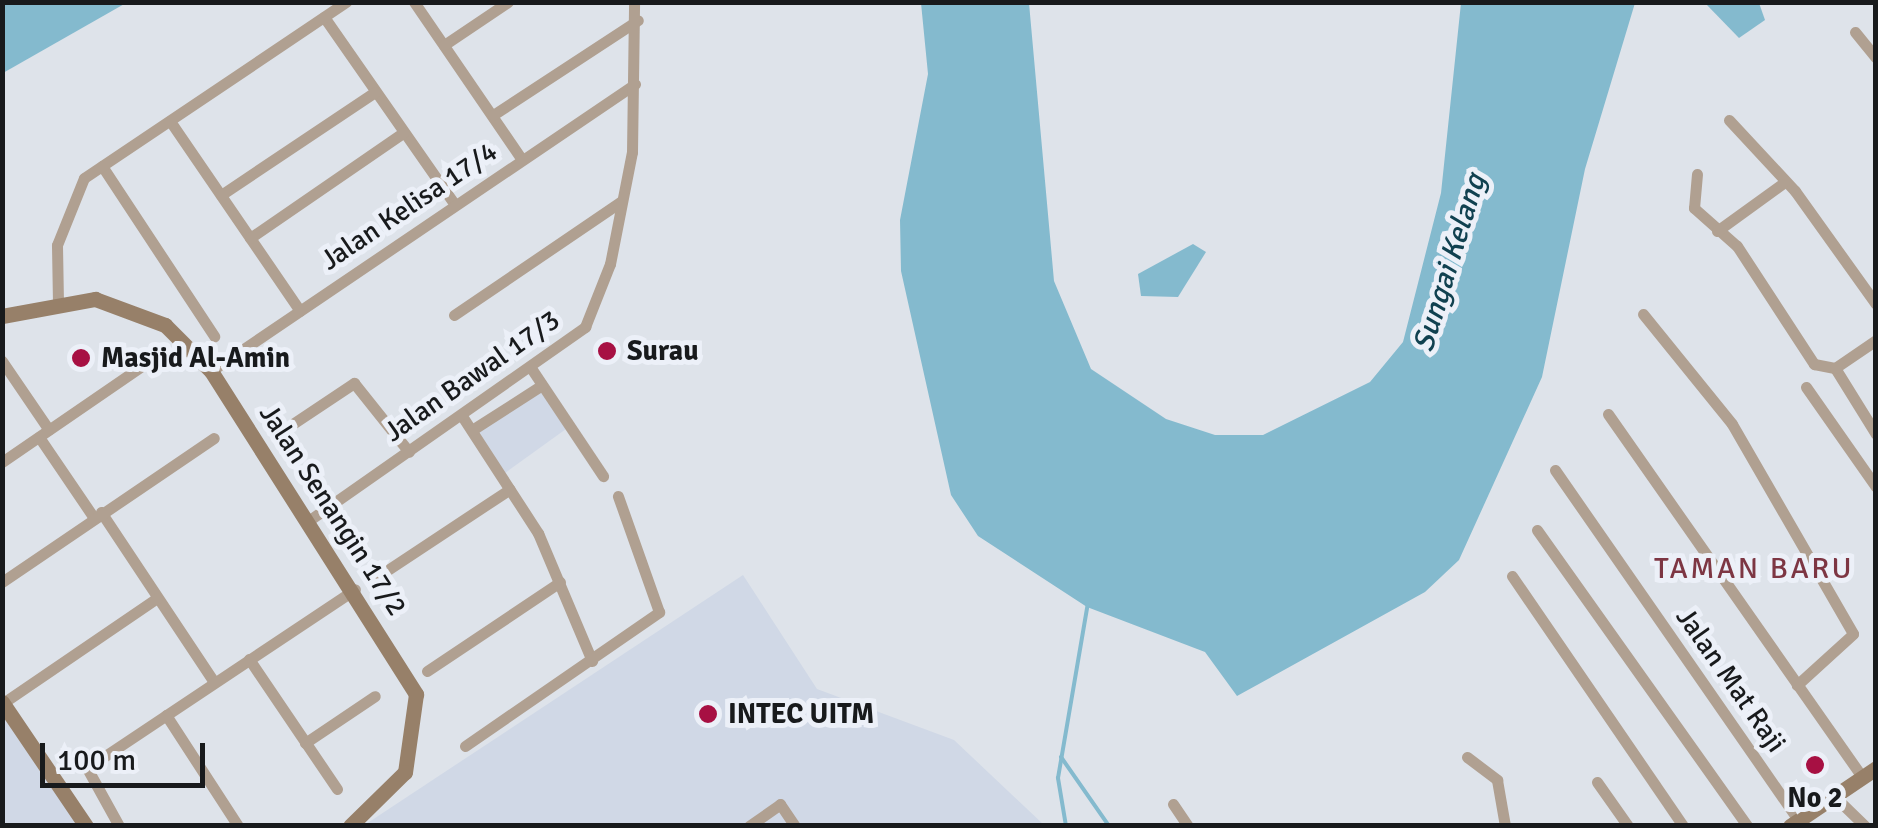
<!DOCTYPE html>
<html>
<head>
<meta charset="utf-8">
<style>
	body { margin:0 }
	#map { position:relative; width:1878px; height:828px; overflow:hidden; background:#dee3ea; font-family:Signika,sans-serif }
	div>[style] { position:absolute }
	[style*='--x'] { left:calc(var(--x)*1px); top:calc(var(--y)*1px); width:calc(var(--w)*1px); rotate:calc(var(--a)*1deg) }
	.built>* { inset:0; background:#d0d8e6 }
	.water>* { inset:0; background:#84bace }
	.stream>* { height:4px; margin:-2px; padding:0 2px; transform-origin:2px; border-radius:2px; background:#84bace }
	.street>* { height:11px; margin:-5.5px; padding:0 5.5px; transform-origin:5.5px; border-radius:5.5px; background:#b0a091 }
	.secondary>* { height:15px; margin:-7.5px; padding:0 7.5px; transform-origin:7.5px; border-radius:7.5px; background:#978069 }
	.dots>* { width:28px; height:28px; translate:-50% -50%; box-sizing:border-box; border:5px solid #ecf0f8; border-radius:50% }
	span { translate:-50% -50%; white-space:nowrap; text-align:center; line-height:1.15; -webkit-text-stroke:10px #ecf0f8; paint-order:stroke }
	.street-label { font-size:28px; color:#181a1c }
	.poi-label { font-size:28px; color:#181a1c; font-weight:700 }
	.left { translate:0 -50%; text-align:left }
	.water-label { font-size:30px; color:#114150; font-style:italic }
	.neighbourhood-label { font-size:30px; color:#7d3643; letter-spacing:2.5px }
	.frame { position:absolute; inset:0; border:5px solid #181a1c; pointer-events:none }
	.scale { position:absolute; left:40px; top:743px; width:165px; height:45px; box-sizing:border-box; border:5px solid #181a1c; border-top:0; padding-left:12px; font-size:30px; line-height:35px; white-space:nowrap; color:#181a1c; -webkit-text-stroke:8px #ecf0f8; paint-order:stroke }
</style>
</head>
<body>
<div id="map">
	<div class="built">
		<i style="clip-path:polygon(541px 391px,566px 429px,505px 473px,478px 432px)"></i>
		<i style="clip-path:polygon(743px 575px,817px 689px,954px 740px,1044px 825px,363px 826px)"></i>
		<i style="clip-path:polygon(3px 702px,86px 825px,3px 825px)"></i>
	</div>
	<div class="water">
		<i style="clip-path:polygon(3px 2px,126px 2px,126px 3px,3px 73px)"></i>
		<i style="clip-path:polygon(921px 3px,1029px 3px,1054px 281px,1091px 369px,1166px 419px,1215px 435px,1263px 435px,1370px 382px,1403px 342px,1441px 193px,1461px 3px,1635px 3px,1585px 169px,1542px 377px,1459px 560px,1425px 592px,1237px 696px,1205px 652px,1087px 607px,978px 536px,951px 495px,901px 271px,900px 220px,928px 74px)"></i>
		<i style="clip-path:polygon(1705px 3px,1759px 3px,1765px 20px,1739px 38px)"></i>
		<i style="clip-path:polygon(1193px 244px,1206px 252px,1178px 297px,1141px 296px,1138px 274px)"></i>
	</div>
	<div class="stream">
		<i style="--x:1061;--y:757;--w:84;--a:55.2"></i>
		<i style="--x:1066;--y:826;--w:49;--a:-99.5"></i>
		<i style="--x:1058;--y:778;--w:178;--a:-80.3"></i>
	</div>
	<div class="street">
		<i style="--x:414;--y:2;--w:191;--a:55.6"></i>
		<i style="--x:324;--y:17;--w:229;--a:55.1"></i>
		<i style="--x:1855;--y:32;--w:33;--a:51"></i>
		<i style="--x:444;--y:45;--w:77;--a:-33.9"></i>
		<i style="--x:493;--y:115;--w:173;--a:-33.2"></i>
		<i style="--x:1729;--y:120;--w:97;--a:47.1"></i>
		<i style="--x:1795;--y:191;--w:139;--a:54.4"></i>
		<i style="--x:170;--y:121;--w:230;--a:55.6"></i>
		<i style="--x:102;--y:166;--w:204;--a:56.6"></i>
		<i style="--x:1697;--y:174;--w:34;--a:95"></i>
		<i style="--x:1694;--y:208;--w:57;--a:41.5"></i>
		<i style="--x:1737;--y:246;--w:141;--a:56.9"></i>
		<i style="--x:1814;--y:364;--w:21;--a:11"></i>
		<i style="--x:221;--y:195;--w:185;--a:-33.8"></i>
		<i style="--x:1717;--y:231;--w:80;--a:-35.9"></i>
		<i style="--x:250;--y:238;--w:186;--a:-34.5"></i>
		<i style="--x:58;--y:303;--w:58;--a:-91"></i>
		<i style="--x:57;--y:245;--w:72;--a:-68.1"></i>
		<i style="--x:84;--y:178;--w:316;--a:-33.9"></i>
		<i style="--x:1643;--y:314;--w:141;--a:51"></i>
		<i style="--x:1732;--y:424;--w:242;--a:60"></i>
		<i style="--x:1853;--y:634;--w:76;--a:137.7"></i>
		<i style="--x:454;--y:315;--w:203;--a:-34.2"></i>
		<i style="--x:2;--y:361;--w:83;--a:55.7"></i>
		<i style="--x:531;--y:368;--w:130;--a:56.3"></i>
		<i style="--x:1835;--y:368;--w:78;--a:58.2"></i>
		<i style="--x:1835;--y:368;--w:50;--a:-34.3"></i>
		<i style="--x:211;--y:371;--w:512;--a:-34.09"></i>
		<i style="--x:1806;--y:387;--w:122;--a:55"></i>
		<i style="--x:1608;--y:414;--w:443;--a:55"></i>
		<i style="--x:462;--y:416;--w:140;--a:57"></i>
		<i style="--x:538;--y:533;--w:139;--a:67.1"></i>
		<i style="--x:472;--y:430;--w:83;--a:-32.7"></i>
		<i style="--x:276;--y:435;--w:94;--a:-33.7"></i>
		<i style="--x:354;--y:383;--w:88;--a:51.4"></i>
		<i style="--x:39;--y:437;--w:98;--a:55.8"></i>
		<i style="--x:2;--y:462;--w:178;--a:-34.5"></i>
		<i style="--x:1555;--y:470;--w:426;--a:55.2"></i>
		<i style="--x:101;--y:512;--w:204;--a:56.4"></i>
		<i style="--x:311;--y:519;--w:335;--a:-35"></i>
		<i style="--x:585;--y:327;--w:68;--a:-68.4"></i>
		<i style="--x:610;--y:264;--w:114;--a:-78.9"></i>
		<i style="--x:632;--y:152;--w:150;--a:-89.2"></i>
		<i style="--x:1537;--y:530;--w:363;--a:54.6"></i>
		<i style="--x:1512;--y:576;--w:303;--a:55.6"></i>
		<i style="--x:377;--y:577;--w:159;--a:-33.5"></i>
		<i style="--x:2;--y:582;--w:256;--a:-34.2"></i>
		<i style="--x:249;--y:659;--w:157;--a:55.9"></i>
		<i style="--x:427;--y:671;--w:160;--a:-33.8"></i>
		<i style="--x:3;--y:703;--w:186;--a:-34.3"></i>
		<i style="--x:166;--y:715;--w:132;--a:57"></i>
		<i style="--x:305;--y:743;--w:84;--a:-33.9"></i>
		<i style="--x:465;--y:746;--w:236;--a:-34.6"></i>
		<i style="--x:659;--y:612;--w:123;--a:-109.5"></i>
		<i style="--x:1467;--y:757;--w:38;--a:37"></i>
		<i style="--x:1497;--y:780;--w:47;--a:80.1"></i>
		<i style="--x:1597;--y:782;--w:54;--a:54.8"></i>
		<i style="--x:1834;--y:796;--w:43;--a:44.1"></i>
		<i style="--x:1173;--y:804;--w:27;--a:56"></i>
		<i style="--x:119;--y:826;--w:66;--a:-118.9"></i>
		<i style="--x:87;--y:768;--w:322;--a:-33.7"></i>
		<i style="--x:749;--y:826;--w:38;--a:-35"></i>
		<i style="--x:780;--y:804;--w:27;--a:56"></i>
	</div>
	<div class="secondary">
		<i style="--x:2;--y:316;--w:95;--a:-10.4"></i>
		<i style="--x:95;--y:299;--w:75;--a:20.4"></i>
		<i style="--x:165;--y:325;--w:65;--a:45"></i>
		<i style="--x:211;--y:371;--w:383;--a:57.6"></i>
		<i style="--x:416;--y:694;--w:79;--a:98"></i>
		<i style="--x:405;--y:772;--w:77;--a:135.5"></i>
		<i style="--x:2;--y:702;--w:150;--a:55.9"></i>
		<i style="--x:1790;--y:826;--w:104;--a:-34"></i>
	</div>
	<div class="dots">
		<i style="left:607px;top:351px;background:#a71043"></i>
		<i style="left:81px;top:358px;background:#a71043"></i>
		<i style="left:708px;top:714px;background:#a71043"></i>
		<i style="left:1815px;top:765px;background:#a71043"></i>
	</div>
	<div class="street-label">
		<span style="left:409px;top:206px;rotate:-34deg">Jalan Kelisa 17/4</span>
		<span style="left:472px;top:376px;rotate:-35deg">Jalan Bawal 17/3</span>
		<span style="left:333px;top:510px;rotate:57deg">Jalan Senangin 17/2</span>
		<span style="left:1731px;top:680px;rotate:55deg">Jalan Mat Raji</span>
	</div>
	<div class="poi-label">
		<span class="left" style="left:627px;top:351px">Surau</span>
		<span class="left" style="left:101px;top:358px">Masjid Al-Amin</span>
		<span class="left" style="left:728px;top:714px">INTEC UITM</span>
		<span style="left:1815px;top:798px">No 2</span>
	</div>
	<div class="water-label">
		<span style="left:1450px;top:263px;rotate:-73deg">Sungai Kelang</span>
	</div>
	<div class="neighbourhood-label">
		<span style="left:1754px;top:569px">TAMAN BARU</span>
	</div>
	<div class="frame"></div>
	<div class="scale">100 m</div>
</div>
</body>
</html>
